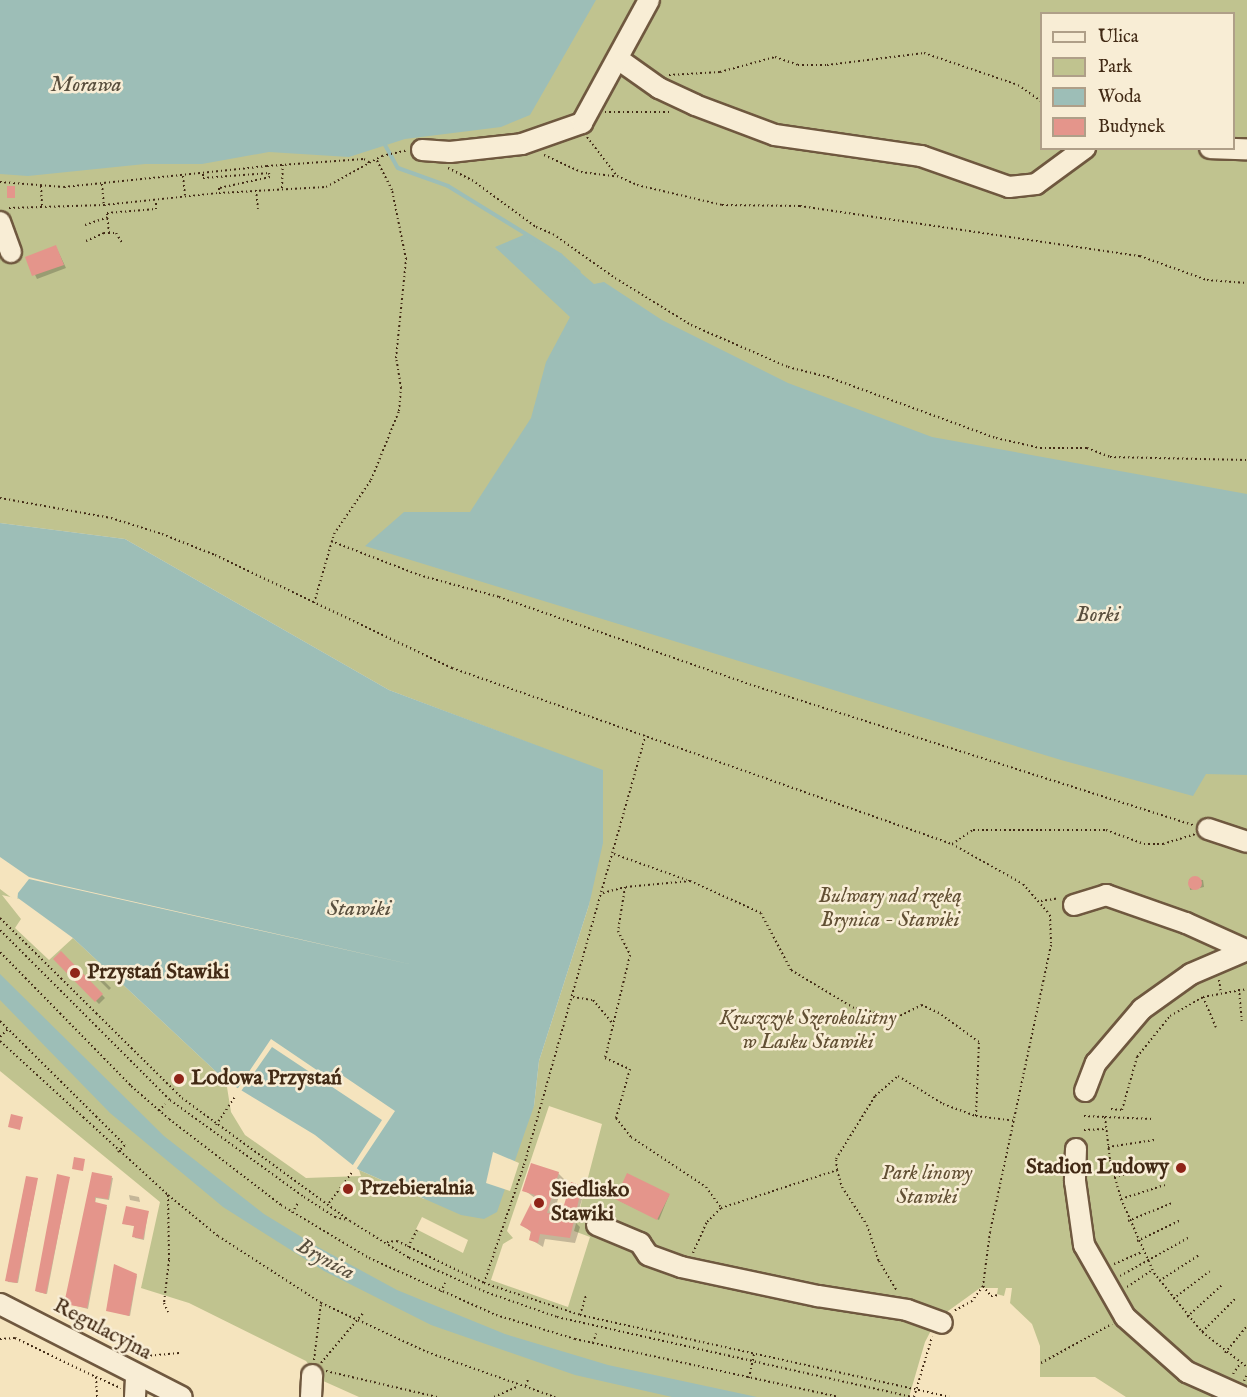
<!DOCTYPE html>
<html>
<head>
<meta charset="utf-8">
<style>
	body { margin:0 }
	#map { position:relative; width:1247px; height:1397px; overflow:hidden; background:#f5e4be; font-family:"IM FELL English",serif }
	div>[style] { position:absolute }
	[style*='--x'] { left:calc(var(--x)*1px); top:calc(var(--y)*1px); width:calc(var(--w)*1px); rotate:calc(var(--a)*1deg) }
	.green>* { inset:0; background:#c0c38f }
	.water>* { inset:0; background:#9dbeb7 }
	.pier>* { inset:0; background:#f5e4be }
	.shadow>* { inset:0; background:#0003 }
	.stream>* { height:4px; margin:-2px; padding:0 2px; transform-origin:2px; border-radius:2px; background:#9dbeb7 }
	.building>* { inset:0; background:#e4958b }
	.round { border-radius:50% }
	.path>* { height:2px; margin-top:-1px; transform-origin:0; background:repeating-linear-gradient(90deg,#422a15 0 1.5px,transparent 0 4.5px) }
	.roads { filter:drop-shadow(2px 0 #6f583f) drop-shadow(-2px 0 #6f583f) drop-shadow(0 2px #6f583f) drop-shadow(0 -2px #6f583f) }
	.minor>* { height:20px; margin:-10px; padding:0 10px; transform-origin:10px; border-radius:10px; background:#f8edd5 }
	.dots>* { width:16px; height:16px; translate:-50% -50%; box-sizing:border-box; border:3px solid #f8edd5; border-radius:50% }
	span { translate:-50% -50%; white-space:nowrap; text-align:center; line-height:1.15; -webkit-text-stroke:5px #f8edd5; paint-order:stroke }
	.park-label { font-size:21px; color:#625034; font-style:italic }
	.poi-label { font-size:21px; color:#422a15; font-weight:700 }
	.left { translate:0 -50%; text-align:left }
	.right { translate:-100% -50%; text-align:right }
	.street-label { font-size:21px; color:#422a15 }
	.water-label { font-size:22px; color:#594f3e; font-style:italic }
	.legend { position:absolute; left:1040px; top:12px; width:195px; height:138px; box-sizing:border-box; background:#f8edd5; border:2px solid #af9f88; margin:0; padding:8px 10px; list-style:none; font-size:18px; color:#422a15 }
	.legend li { display:flex; align-items:center; gap:12px; height:30px }
	.legend b { width:30px; border:2px solid #af9f88 }
</style>
</head>
<body>
<div id="map">
	<div class="green">
		<i style="clip-path:polygon(evenodd,0 0,1247px 0,1247px 1397px,1126px 1397px,1095px 1377px,1040px 1377px,1040px 1346px,1032px 1324px,1010px 1303px,1012px 1288px,1006px 1288px,1004px 1296px,997px 1294px,998px 1288px,980px 1288px,937px 1319px,925px 1342px,909px 1397px,359px 1397px,321px 1380px,306px 1361px,189px 1303px,141px 1288px,160px 1202px,0 1071px,0 885px,19px 899px,2px 895px,21px 919px,15px 928px,49px 960px,73px 938px,226px 1081px,231px 1112px,245px 1135px,306px 1178px,361px 1176px,359px 1170px,424px 1199px,534px 1106px,539px 1061px,589px 905px,603px 771px,389px 690px,125px 539px,0 523px,0 0,1042px 14px,1234px 14px,1234px 148px,1042px 148px,1042px 14px,0 0,549px 1106px,602px 1124px,574px 1231px,590px 1237px,568px 1307px,491px 1280px,503px 1244px,513px 1238px,507px 1231px,549px 1106px,0 0,422px 1217px,468px 1240px,463px 1253px,416px 1229px,422px 1217px)"></i>
	</div>
	<div class="water">
		<i style="clip-path:polygon(0 0,596px 0,530px 115px,501px 127px,405px 139px,349px 157px,269px 152px,202px 164px,145px 164px,28px 176px,0 174px)"></i>
		<i style="clip-path:polygon(526px 234px,560px 255px,594px 284px,604px 282px,662px 320px,788px 383px,932px 437px,1247px 494px,1247px 775px,1206px 774px,1193px 796px,1061px 760px,365px 546px,404px 512px,470px 512px,531px 418px,546px 362px,570px 317px,495px 247px)"></i>
		<i style="clip-path:polygon(0 523px,125px 539px,389px 690px,603px 770px,603px 843px,589px 905px,539px 1061px,534px 1106px,497px 1212px,484px 1219px,461px 1215px,359px 1170px,315px 1135px,226px 1081px,73px 938px,0 885px)"></i>
		<i style="clip-path:polygon(0 974px,164px 1136px,264px 1214px,318px 1247px,397px 1290px,505px 1334px,608px 1365px,757px 1397px,672px 1397px,575px 1375px,431px 1325px,324px 1271px,223px 1207px,110px 1113px,0 1000px)"></i>
	</div>
	<div class="pier">
		<i style="clip-path:polygon(0 857px,29px 877px,56px 884px,418px 966px,29px 879px,18px 893px,17px 902px,0 889px)"></i>
		<i style="clip-path:polygon(271px 1039px,330px 1079px,336px 1071px,395px 1111px,355px 1171px,351px 1168px,382px 1120px,272px 1047px,239px 1094px,236px 1091px)"></i>
		<i style="clip-path:polygon(493px 1152px,519px 1163px,510px 1191px,486px 1183px)"></i>
	</div>
	<div class="shadow">
		<i style="clip-path:polygon(56px 247px,66px 268px,37px 279px,27px 258px)"></i>
		<i style="clip-path:polygon(1189px 879px,1203px 880px,1204px 887px,1190px 890px)"></i>
		<i style="clip-path:polygon(61px 953px,105px 998px,99px 1004px,55px 959px)"></i>
		<i style="clip-path:polygon(102px 979px,111px 988px,109px 990px,100px 981px)"></i>
		<i style="clip-path:polygon(93px 1173px,113px 1178px,109px 1200px,96px 1198px,95px 1204px,107px 1207px,88px 1309px,65px 1303px)"></i>
		<i style="clip-path:polygon(558px 1173px,564px 1179px,553px 1216px,568px 1219px,582px 1187px,585px 1190px,575px 1222px,580px 1227px,575px 1243px,545px 1239px,543px 1247px,530px 1239px,532px 1233px,522px 1224px,535px 1198px,524px 1190px)"></i>
		<i style="clip-path:polygon(69px 1178px,47px 1294px,38px 1292px,36px 1291px)"></i>
		<i style="clip-path:polygon(37px 1179px,18px 1283px,8px 1282px,7px 1280px)"></i>
		<i style="clip-path:polygon(349px 1186px,353px 1189px,349px 1195px,345px 1191px)"></i>
		<i style="clip-path:polygon(129px 1195px,139px 1197px,140px 1202px,130px 1200px)"></i>
		<i style="clip-path:polygon(669px 1195px,659px 1220px,618px 1200px)"></i>
		<i style="clip-path:polygon(148px 1212px,144px 1240px,135px 1238px,135px 1226px,125px 1224px)"></i>
		<i style="clip-path:polygon(115px 1265px,137px 1276px,130px 1316px,107px 1310px)"></i>
	</div>
	<div class="stream">
		<i style="--x:385;--y:145;--w:26;--a:61"></i>
		<i style="--x:398;--y:168;--w:53;--a:19.8"></i>
		<i style="--x:448;--y:186;--w:132;--a:31.6"></i>
		<i style="--x:560;--y:255;--w:25;--a:42"></i>
	</div>
	<div class="building">
		<i style="clip-path:polygon(7px 186px,15px 186px,15px 198px,7px 198px)"></i>
		<i style="clip-path:polygon(56px 245px,64px 265px,32px 276px,25px 257px)"></i>
		<i class="round" style="left:1188px;top:876px;width:14px;height:14px"></i>
		<i style="clip-path:polygon(61px 951px,103px 994px,95px 1002px,53px 959px)"></i>
		<i style="clip-path:polygon(179px 1071px,186px 1077px,179px 1086px,171px 1081px)"></i>
		<i style="clip-path:polygon(11px 1114px,23px 1117px,20px 1130px,8px 1127px)"></i>
		<i style="clip-path:polygon(74px 1157px,85px 1159px,83px 1171px,72px 1169px)"></i>
		<i style="clip-path:polygon(531px 1163px,559px 1172px,547px 1213px,561px 1215px,571px 1182px,582px 1186px,570px 1238px,540px 1234px,538px 1243px,529px 1240px,531px 1231px,520px 1225px,535px 1195px,522px 1191px)"></i>
		<i style="clip-path:polygon(92px 1172px,112px 1176px,108px 1199px,95px 1197px,95px 1202px,107px 1205px,87px 1308px,64px 1304px)"></i>
		<i style="clip-path:polygon(627px 1173px,670px 1194px,657px 1220px,615px 1199px)"></i>
		<i style="clip-path:polygon(57px 1174px,70px 1177px,46px 1294px,35px 1291px)"></i>
		<i style="clip-path:polygon(26px 1176px,38px 1178px,17px 1283px,5px 1281px)"></i>
		<i style="clip-path:polygon(126px 1206px,149px 1211px,143px 1239px,132px 1237px,134px 1226px,122px 1224px)"></i>
		<i style="clip-path:polygon(114px 1264px,137px 1274px,129px 1316px,106px 1311px)"></i>
	</div>
	<div class="path">
		<i style="--x:669;--y:75;--w:51;--a:-3.4"></i>
		<i style="--x:720;--y:72;--w:57;--a:-15.3"></i>
		<i style="--x:775;--y:57;--w:24;--a:19"></i>
		<i style="--x:798;--y:65;--w:29;--a:0"></i>
		<i style="--x:827;--y:65;--w:98;--a:-7.1"></i>
		<i style="--x:924;--y:53;--w:99;--a:18.8"></i>
		<i style="--x:1018;--y:85;--w:29;--a:35"></i>
		<i style="--x:605;--y:112;--w:66;--a:0"></i>
		<i style="--x:587;--y:137;--w:49;--a:52.4"></i>
		<i style="--x:617;--y:176;--w:22;--a:24"></i>
		<i style="--x:637;--y:185;--w:87;--a:13.2"></i>
		<i style="--x:722;--y:205;--w:78;--a:0.7"></i>
		<i style="--x:800;--y:206;--w:344;--a:8.4"></i>
		<i style="--x:1140;--y:256;--w:71;--a:19.7"></i>
		<i style="--x:1207;--y:280;--w:40;--a:4.3"></i>
		<i style="--x:544;--y:155;--w:41;--a:24.7"></i>
		<i style="--x:581;--y:172;--w:34;--a:7"></i>
		<i style="--x:448;--y:168;--w:27;--a:27"></i>
		<i style="--x:472;--y:180;--w:79;--a:36.3"></i>
		<i style="--x:536;--y:227;--w:18;--a:22"></i>
		<i style="--x:553;--y:234;--w:76;--a:35.4"></i>
		<i style="--x:615;--y:278;--w:89;--a:31.7"></i>
		<i style="--x:691;--y:325;--w:106;--a:23.4"></i>
		<i style="--x:788;--y:367;--w:41;--a:14"></i>
		<i style="--x:828;--y:377;--w:179;--a:20"></i>
		<i style="--x:996;--y:438;--w:45;--a:12.8"></i>
		<i style="--x:1040;--y:448;--w:47;--a:0"></i>
		<i style="--x:1087;--y:448;--w:25;--a:21"></i>
		<i style="--x:1110;--y:457;--w:137;--a:1.3"></i>
		<i style="--x:203;--y:174;--w:4;--a:90"></i>
		<i style="--x:203;--y:178;--w:66;--a:-4.3"></i>
		<i style="--x:269;--y:173;--w:4;--a:76"></i>
		<i style="--x:270;--y:177;--w:52;--a:167.8"></i>
		<i style="--x:219;--y:188;--w:5;--a:90"></i>
		<i style="--x:183;--y:176;--w:20;--a:84"></i>
		<i style="--x:0;--y:182;--w:64;--a:4.5"></i>
		<i style="--x:64;--y:187;--w:204;--a:-5.9"></i>
		<i style="--x:267;--y:166;--w:97;--a:-4.1"></i>
		<i style="--x:364;--y:159;--w:7;--a:34"></i>
		<i style="--x:102;--y:184;--w:21;--a:85"></i>
		<i style="--x:41;--y:186;--w:21;--a:87"></i>
		<i style="--x:282;--y:188;--w:23;--a:-88"></i>
		<i style="--x:256;--y:190;--w:19;--a:84"></i>
		<i style="--x:9;--y:208;--w:95;--a:-1.8"></i>
		<i style="--x:104;--y:205;--w:116;--a:-6"></i>
		<i style="--x:219;--y:193;--w:107;--a:-3.2"></i>
		<i style="--x:326;--y:187;--w:64;--a:-29"></i>
		<i style="--x:382;--y:156;--w:26;--a:-13"></i>
		<i style="--x:85;--y:225;--w:24;--a:-19"></i>
		<i style="--x:109;--y:233;--w:20;--a:-96"></i>
		<i style="--x:107;--y:213;--w:49;--a:-4.7"></i>
		<i style="--x:156;--y:209;--w:8;--a:-90"></i>
		<i style="--x:86;--y:241;--w:20;--a:-24"></i>
		<i style="--x:104;--y:233;--w:12;--a:0"></i>
		<i style="--x:116;--y:233;--w:13;--a:58"></i>
		<i style="--x:0;--y:498;--w:113;--a:10.2"></i>
		<i style="--x:111;--y:518;--w:53;--a:17.4"></i>
		<i style="--x:162;--y:534;--w:57;--a:21.6"></i>
		<i style="--x:215;--y:555;--w:263;--a:25.5"></i>
		<i style="--x:452;--y:668;--w:530;--a:19.39"></i>
		<i style="--x:952;--y:844;--w:81;--a:29.4"></i>
		<i style="--x:1023;--y:884;--w:41;--a:48.9"></i>
		<i style="--x:1050;--y:915;--w:30;--a:88"></i>
		<i style="--x:1051;--y:945;--w:293;--a:102"></i>
		<i style="--x:990;--y:1232;--w:54;--a:97.4"></i>
		<i style="--x:983;--y:1286;--w:19;--a:126"></i>
		<i style="--x:972;--y:1301;--w:21;--a:151"></i>
		<i style="--x:331;--y:541;--w:94;--a:21.1"></i>
		<i style="--x:419;--y:575;--w:83;--a:15.4"></i>
		<i style="--x:499;--y:597;--w:274;--a:19.2"></i>
		<i style="--x:758;--y:687;--w:457;--a:17.6"></i>
		<i style="--x:314;--y:603;--w:72;--a:-73.8"></i>
		<i style="--x:334;--y:534;--w:65;--a:-55.6"></i>
		<i style="--x:371;--y:480;--w:74;--a:-67.9"></i>
		<i style="--x:399;--y:411;--w:23;--a:-85"></i>
		<i style="--x:401;--y:388;--w:30;--a:-99"></i>
		<i style="--x:396;--y:358;--w:100;--a:-84.2"></i>
		<i style="--x:406;--y:259;--w:70;--a:-101.5"></i>
		<i style="--x:392;--y:190;--w:34;--a:-117"></i>
		<i style="--x:952;--y:844;--w:25;--a:-34"></i>
		<i style="--x:973;--y:830;--w:133;--a:0"></i>
		<i style="--x:1106;--y:830;--w:40;--a:20.2"></i>
		<i style="--x:1144;--y:844;--w:19;--a:0"></i>
		<i style="--x:1163;--y:844;--w:34;--a:-17"></i>
		<i style="--x:614;--y:854;--w:77;--a:19.6"></i>
		<i style="--x:603;--y:893;--w:23;--a:-15"></i>
		<i style="--x:1041;--y:901;--w:18;--a:-9"></i>
		<i style="--x:0;--y:918;--w:256;--a:44.7"></i>
		<i style="--x:182;--y:1098;--w:208;--a:36.2"></i>
		<i style="--x:350;--y:1221;--w:70;--a:32.1"></i>
		<i style="--x:409;--y:1258;--w:81;--a:24"></i>
		<i style="--x:483;--y:1291;--w:78;--a:19.4"></i>
		<i style="--x:557;--y:1317;--w:364;--a:12.7"></i>
		<i style="--x:0;--y:930;--w:240;--a:45"></i>
		<i style="--x:170;--y:1100;--w:165;--a:35.9"></i>
		<i style="--x:304;--y:1197;--w:37;--a:33"></i>
		<i style="--x:335;--y:1217;--w:12;--a:14"></i>
		<i style="--x:0;--y:952;--w:187;--a:45.6"></i>
		<i style="--x:131;--y:1086;--w:50;--a:41"></i>
		<i style="--x:169;--y:1119;--w:141;--a:37.5"></i>
		<i style="--x:281;--y:1205;--w:103;--a:31.1"></i>
		<i style="--x:369;--y:1258;--w:139;--a:24.2"></i>
		<i style="--x:496;--y:1315;--w:83;--a:16.9"></i>
		<i style="--x:575;--y:1339;--w:269;--a:12.4"></i>
		<i style="--x:1219;--y:980;--w:12;--a:81"></i>
		<i style="--x:1239;--y:989;--w:32;--a:85"></i>
		<i style="--x:573;--y:997;--w:20;--a:9"></i>
		<i style="--x:593;--y:1000;--w:31;--a:50"></i>
		<i style="--x:1203;--y:997;--w:33;--a:67"></i>
		<i style="--x:0;--y:1021;--w:176;--a:44.8"></i>
		<i style="--x:125;--y:1145;--w:10;--a:135"></i>
		<i style="--x:0;--y:1037;--w:11;--a:-45"></i>
		<i style="--x:0;--y:1041;--w:228;--a:42.5"></i>
		<i style="--x:168;--y:1195;--w:65;--a:39.4"></i>
		<i style="--x:218;--y:1236;--w:123;--a:33"></i>
		<i style="--x:321;--y:1303;--w:117;--a:24.8"></i>
		<i style="--x:427;--y:1352;--w:136;--a:19.4"></i>
		<i style="--x:1111;--y:1109;--w:11;--a:5"></i>
		<i style="--x:1122;--y:1110;--w:55;--a:-74.2"></i>
		<i style="--x:1137;--y:1057;--w:53;--a:-51.2"></i>
		<i style="--x:1170;--y:1016;--w:38;--a:-30"></i>
		<i style="--x:1203;--y:997;--w:45;--a:-10.3"></i>
		<i style="--x:159;--y:1111;--w:9;--a:-49"></i>
		<i style="--x:976;--y:1116;--w:38;--a:7"></i>
		<i style="--x:1084;--y:1116;--w:21;--a:3"></i>
		<i style="--x:1105;--y:1117;--w:43;--a:83.4"></i>
		<i style="--x:1110;--y:1160;--w:41;--a:74.2"></i>
		<i style="--x:1121;--y:1199;--w:81;--a:66"></i>
		<i style="--x:1154;--y:1273;--w:76;--a:50.9"></i>
		<i style="--x:1202;--y:1332;--w:57;--a:37.9"></i>
		<i style="--x:1105;--y:1117;--w:48;--a:2.4"></i>
		<i style="--x:216;--y:1125;--w:34;--a:-56"></i>
		<i style="--x:1084;--y:1130;--w:21;--a:-3"></i>
		<i style="--x:1108;--y:1147;--w:47;--a:-8.7"></i>
		<i style="--x:837;--y:1170;--w:11;--a:-95"></i>
		<i style="--x:836;--y:1159;--w:74;--a:-58.2"></i>
		<i style="--x:875;--y:1096;--w:30;--a:-41"></i>
		<i style="--x:898;--y:1076;--w:53;--a:31.9"></i>
		<i style="--x:943;--y:1104;--w:35;--a:20"></i>
		<i style="--x:976;--y:1116;--w:74;--a:-87.7"></i>
		<i style="--x:979;--y:1042;--w:49;--a:-144.1"></i>
		<i style="--x:939;--y:1013;--w:19;--a:-155"></i>
		<i style="--x:922;--y:1005;--w:28;--a:154"></i>
		<i style="--x:897;--y:1017;--w:44;--a:-168.2"></i>
		<i style="--x:854;--y:1008;--w:74;--a:-148.9"></i>
		<i style="--x:791;--y:970;--w:64;--a:-117.8"></i>
		<i style="--x:761;--y:913;--w:78;--a:-155.7"></i>
		<i style="--x:690;--y:881;--w:65;--a:174.7"></i>
		<i style="--x:625;--y:887;--w:45;--a:99"></i>
		<i style="--x:618;--y:931;--w:27;--a:63"></i>
		<i style="--x:630;--y:955;--w:106;--a:103.6"></i>
		<i style="--x:605;--y:1058;--w:27;--a:24"></i>
		<i style="--x:630;--y:1069;--w:51;--a:105.9"></i>
		<i style="--x:616;--y:1118;--w:24;--a:52"></i>
		<i style="--x:631;--y:1137;--w:90;--a:33.7"></i>
		<i style="--x:706;--y:1187;--w:26;--a:54"></i>
		<i style="--x:721;--y:1208;--w:122;--a:-18.1"></i>
		<i style="--x:837;--y:1170;--w:18;--a:74"></i>
		<i style="--x:842;--y:1187;--w:45;--a:56.7"></i>
		<i style="--x:867;--y:1225;--w:38;--a:72"></i>
		<i style="--x:879;--y:1261;--w:35;--a:59"></i>
		<i style="--x:1114;--y:1177;--w:47;--a:-13.4"></i>
		<i style="--x:168;--y:1195;--w:65;--a:89.1"></i>
		<i style="--x:169;--y:1260;--w:43;--a:96.6"></i>
		<i style="--x:164;--y:1303;--w:10;--a:66"></i>
		<i style="--x:1121;--y:1199;--w:46;--a:-17.7"></i>
		<i style="--x:329;--y:1203;--w:38;--a:-53"></i>
		<i style="--x:292;--y:1213;--w:12;--a:-59"></i>
		<i style="--x:1128;--y:1221;--w:48;--a:-22.2"></i>
		<i style="--x:1137;--y:1241;--w:47;--a:-25.5"></i>
		<i style="--x:387;--y:1242;--w:10;--a:-6"></i>
		<i style="--x:397;--y:1241;--w:97;--a:25.8"></i>
		<i style="--x:484;--y:1283;--w:101;--a:18.4"></i>
		<i style="--x:580;--y:1315;--w:378;--a:12.5"></i>
		<i style="--x:408;--y:1247;--w:19;--a:-62"></i>
		<i style="--x:693;--y:1253;--w:34;--a:-66"></i>
		<i style="--x:707;--y:1222;--w:20;--a:-45"></i>
		<i style="--x:1114;--y:1264;--w:30;--a:-23"></i>
		<i style="--x:1120;--y:1276;--w:78;--a:-29.2"></i>
		<i style="--x:1159;--y:1281;--w:48;--a:-33"></i>
		<i style="--x:484;--y:1283;--w:125;--a:-71.3"></i>
		<i style="--x:524;--y:1165;--w:446;--a:-74.2"></i>
		<i style="--x:983;--y:1286;--w:13;--a:51"></i>
		<i style="--x:1127;--y:1287;--w:30;--a:-34"></i>
		<i style="--x:441;--y:1292;--w:10;--a:-66"></i>
		<i style="--x:991;--y:1296;--w:9;--a:-6"></i>
		<i style="--x:1173;--y:1299;--w:46;--a:-37.1"></i>
		<i style="--x:580;--y:1315;--w:21;--a:-73"></i>
		<i style="--x:1187;--y:1317;--w:47;--a:-42.4"></i>
		<i style="--x:1202;--y:1332;--w:48;--a:-45"></i>
		<i style="--x:0;--y:1339;--w:15;--a:-4"></i>
		<i style="--x:15;--y:1338;--w:90;--a:25.7"></i>
		<i style="--x:96;--y:1377;--w:20;--a:87"></i>
		<i style="--x:593;--y:1343;--w:10;--a:-73"></i>
		<i style="--x:1225;--y:1353;--w:35;--a:-51"></i>
		<i style="--x:146;--y:1356;--w:36;--a:-5"></i>
		<i style="--x:314;--y:1360;--w:57;--a:-83"></i>
		<i style="--x:321;--y:1363;--w:67;--a:-49.9"></i>
		<i style="--x:1041;--y:1363;--w:81;--a:-28.8"></i>
		<i style="--x:326;--y:1371;--w:114;--a:13.2"></i>
		<i style="--x:1233;--y:1374;--w:12;--a:-55"></i>
		<i style="--x:96;--y:1377;--w:27;--a:24"></i>
		<i style="--x:749;--y:1378;--w:25;--a:-78"></i>
		<i style="--x:1244;--y:1381;--w:7;--a:-63"></i>
		<i style="--x:526;--y:1386;--w:7;--a:-74"></i>
		<i style="--x:494;--y:1397;--w:24;--a:-24"></i>
		<i style="--x:914;--y:1397;--w:63;--a:-73.3"></i>
	</div>
	<div class="roads">
		<div class="minor">
			<i style="--x:618;--y:59;--w:50;--a:35.3"></i>
			<i style="--x:659;--y:88;--w:40;--a:25"></i>
			<i style="--x:695;--y:105;--w:85;--a:20.6"></i>
			<i style="--x:775;--y:135;--w:148;--a:8.2"></i>
			<i style="--x:921;--y:156;--w:93;--a:19.4"></i>
			<i style="--x:1009;--y:187;--w:27;--a:-6"></i>
			<i style="--x:1036;--y:184;--w:61;--a:-36.3"></i>
			<i style="--x:1210;--y:148;--w:37;--a:2"></i>
			<i style="--x:422;--y:150;--w:28;--a:4"></i>
			<i style="--x:450;--y:152;--w:72;--a:-6.3"></i>
			<i style="--x:522;--y:144;--w:64;--a:-19.3"></i>
			<i style="--x:582;--y:123;--w:140;--a:-61.4"></i>
			<i style="--x:0;--y:222;--w:32;--a:70"></i>
			<i style="--x:1208;--y:829;--w:41;--a:18.4"></i>
			<i style="--x:1074;--y:905;--w:34;--a:-17"></i>
			<i style="--x:1106;--y:895;--w:85;--a:19.3"></i>
			<i style="--x:1186;--y:923;--w:66;--a:24.2"></i>
			<i style="--x:1085;--y:1091;--w:30;--a:-69"></i>
			<i style="--x:1096;--y:1063;--w:71;--a:-49.6"></i>
			<i style="--x:1142;--y:1009;--w:60;--a:-35.5"></i>
			<i style="--x:1191;--y:974;--w:61;--a:-23.2"></i>
			<i style="--x:1076;--y:1149;--w:32;--a:92"></i>
			<i style="--x:1075;--y:1181;--w:65;--a:82"></i>
			<i style="--x:1084;--y:1245;--w:83;--a:60.3"></i>
			<i style="--x:1125;--y:1317;--w:83;--a:41.6"></i>
			<i style="--x:1187;--y:1372;--w:61;--a:24.1"></i>
			<i style="--x:597;--y:1225;--w:47;--a:22.7"></i>
			<i style="--x:640;--y:1243;--w:14;--a:56"></i>
			<i style="--x:648;--y:1255;--w:35;--a:20"></i>
			<i style="--x:681;--y:1267;--w:140;--a:12"></i>
			<i style="--x:818;--y:1296;--w:90;--a:8.9"></i>
			<i style="--x:907;--y:1310;--w:37;--a:20"></i>
			<i style="--x:0;--y:1304;--w:204;--a:27.1"></i>
			<i style="--x:135;--y:1397;--w:21;--a:-87"></i>
			<i style="--x:311;--y:1397;--w:22;--a:-87"></i>
		</div>
	</div>
	<div class="dots">
		<i style="left:75px;top:973px;background:#8f2418"></i>
		<i style="left:179px;top:1079px;background:#8f2418"></i>
		<i style="left:1181px;top:1168px;background:#8f2418"></i>
		<i style="left:348px;top:1189px;background:#8f2418"></i>
		<i style="left:539px;top:1203px;background:#8f2418"></i>
	</div>
	<div class="park-label">
		<span style="left:890px;top:909px">Bulwary nad rzeką<br>Brynica - Stawiki</span>
		<span style="left:808px;top:1031px">Kruszczyk Szerokolistny<br>w Lasku Stawiki</span>
		<span style="left:927px;top:1186px">Park linowy<br>Stawiki</span>
	</div>
	<div class="poi-label">
		<span class="left" style="left:87px;top:973px">Przystań Stawiki</span>
		<span class="left" style="left:191px;top:1079px">Lodowa Przystań</span>
		<span class="right" style="left:1169px;top:1168px">Stadion Ludowy</span>
		<span class="left" style="left:360px;top:1189px">Przebieralnia</span>
		<span class="left" style="left:551px;top:1203px">Siedlisko<br>Stawiki</span>
	</div>
	<div class="street-label">
		<span style="left:102px;top:1330px;rotate:28deg">Regulacyjna</span>
	</div>
	<div class="water-label">
		<span style="left:86px;top:86px">Morawa</span>
		<span style="left:1098px;top:616px">Borki</span>
		<span style="left:359px;top:910px">Stawiki</span>
		<span style="left:325px;top:1260px;rotate:29deg">Brynica</span>
	</div>
	<ul class="legend">
	<li><b style="height:8px;background:#f8edd5"></b>Ulica</li>
	<li><b style="height:16px;background:#c0c38f"></b>Park</li>
	<li><b style="height:16px;background:#9dbeb7"></b>Woda</li>
	<li><b style="height:16px;background:#e4958b"></b>Budynek</li>
	</ul>
</div>
</body>
</html>
